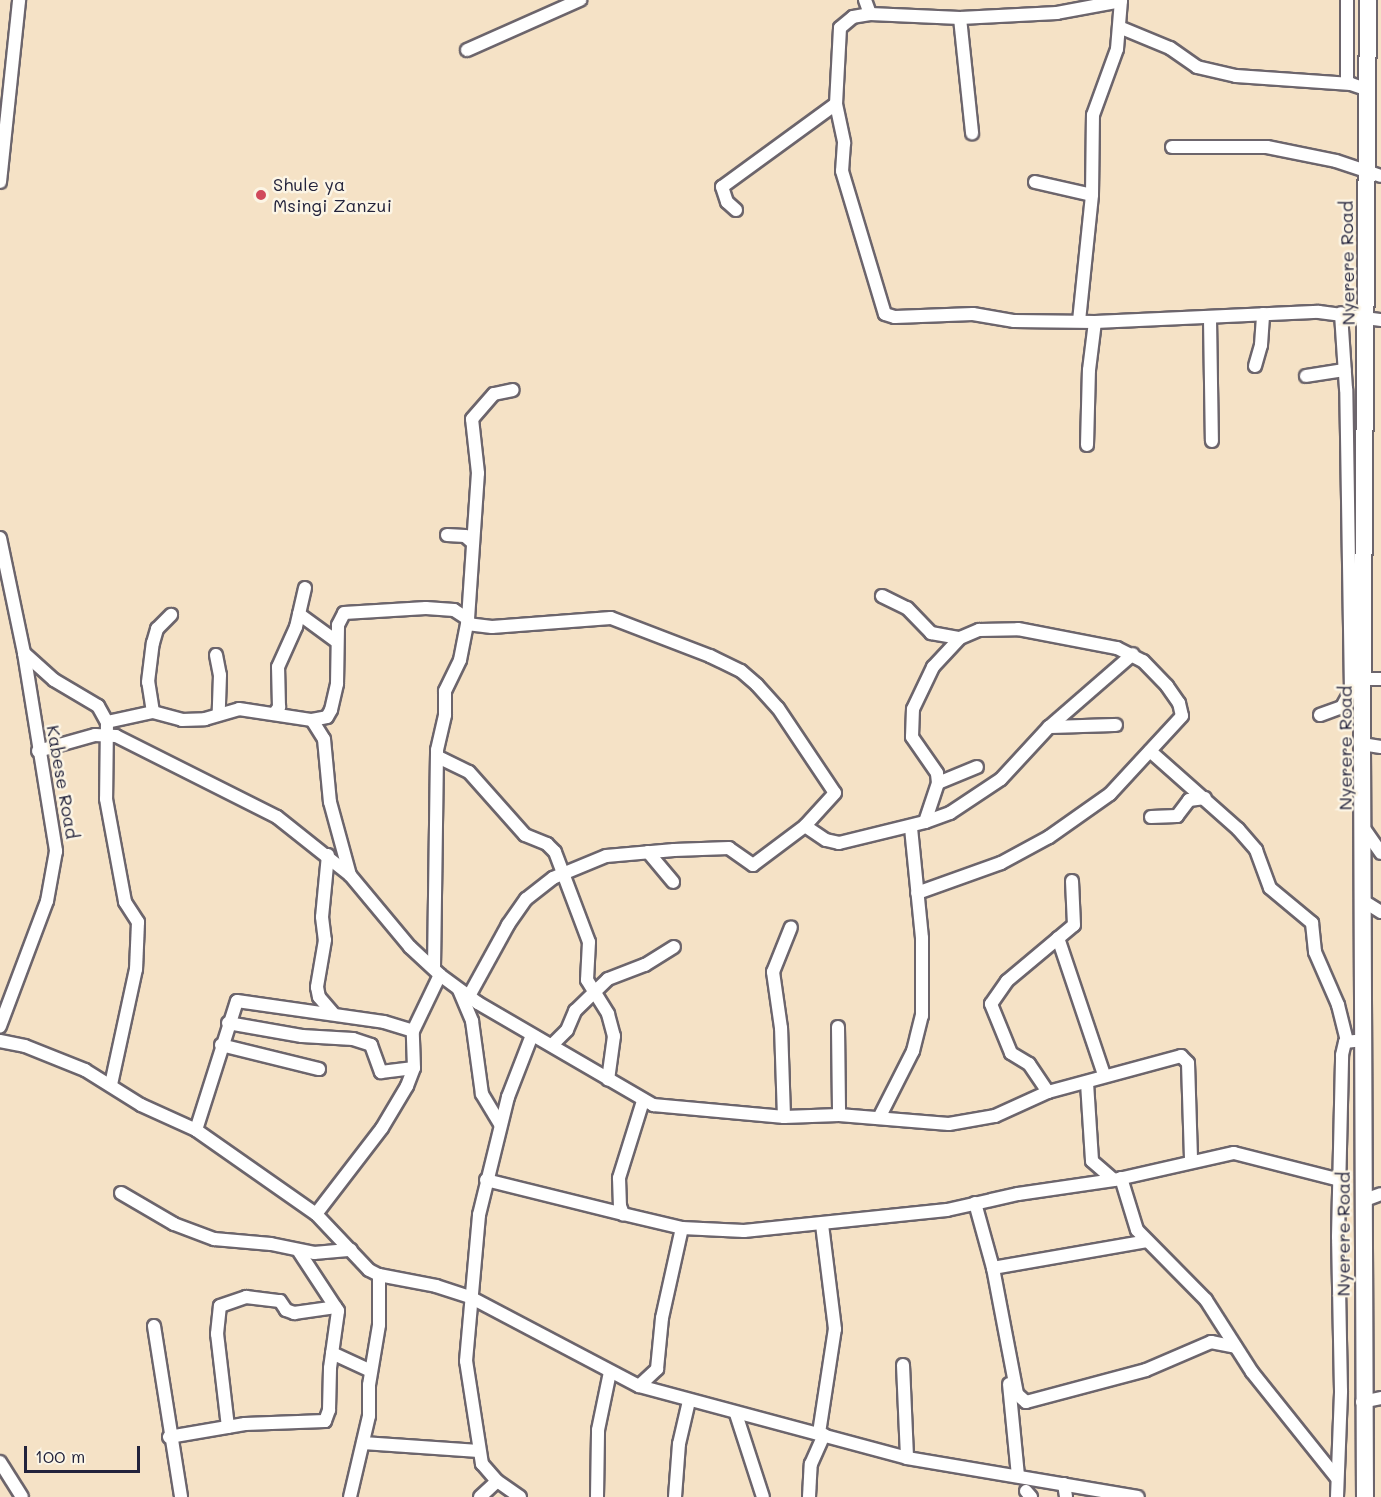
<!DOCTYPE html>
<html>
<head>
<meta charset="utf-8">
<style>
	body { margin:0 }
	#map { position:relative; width:1381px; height:1497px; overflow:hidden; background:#f5e2c6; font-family:Mali,sans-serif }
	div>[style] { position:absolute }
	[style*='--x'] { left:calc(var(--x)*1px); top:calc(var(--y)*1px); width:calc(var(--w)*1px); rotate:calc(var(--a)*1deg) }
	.roads { filter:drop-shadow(2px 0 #6c656c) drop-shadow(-2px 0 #6c656c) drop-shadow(0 2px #6c656c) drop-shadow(0 -2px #6c656c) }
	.minor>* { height:12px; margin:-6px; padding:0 6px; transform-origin:6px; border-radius:6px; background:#fff }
	.highway>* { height:16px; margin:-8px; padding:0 8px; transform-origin:8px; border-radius:8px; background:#fff }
	.dots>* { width:16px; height:16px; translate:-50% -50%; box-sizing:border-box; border:3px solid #fcf5e5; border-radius:50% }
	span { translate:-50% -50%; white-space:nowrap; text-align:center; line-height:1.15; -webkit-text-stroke:5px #fcf5e5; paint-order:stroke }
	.poi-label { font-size:18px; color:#22223b }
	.left { translate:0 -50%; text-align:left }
	.street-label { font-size:18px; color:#22223b }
	.scale { position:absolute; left:24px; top:1446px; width:116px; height:27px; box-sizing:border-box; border:3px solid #22223b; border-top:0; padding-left:8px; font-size:18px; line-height:21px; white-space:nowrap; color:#22223b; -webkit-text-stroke:4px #fcf5e5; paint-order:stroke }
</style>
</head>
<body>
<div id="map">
	<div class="roads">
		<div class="minor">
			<i style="--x:865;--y:0;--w:15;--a:70"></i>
			<i style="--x:1347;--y:0;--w:83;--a:90"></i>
			<i style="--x:1121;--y:1;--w:65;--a:169.4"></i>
			<i style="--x:1057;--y:13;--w:97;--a:177"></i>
			<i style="--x:960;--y:18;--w:90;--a:-177.5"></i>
			<i style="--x:870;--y:14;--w:17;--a:170"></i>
			<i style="--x:853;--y:17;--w:17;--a:140"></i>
			<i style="--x:840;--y:28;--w:76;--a:93"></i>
			<i style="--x:836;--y:104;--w:40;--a:78"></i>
			<i style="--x:844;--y:143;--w:28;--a:94"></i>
			<i style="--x:842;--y:171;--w:149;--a:73.3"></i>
			<i style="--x:885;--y:314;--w:10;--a:17"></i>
			<i style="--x:895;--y:317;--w:78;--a:-2.2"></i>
			<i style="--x:973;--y:314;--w:42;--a:9.7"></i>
			<i style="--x:1014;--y:321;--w:81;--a:0.7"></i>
			<i style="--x:1095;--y:322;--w:224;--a:-2.6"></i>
			<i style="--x:1319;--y:312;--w:63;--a:7.4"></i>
			<i style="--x:960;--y:18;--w:116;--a:84"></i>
			<i style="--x:1119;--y:27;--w:55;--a:22.4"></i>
			<i style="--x:1170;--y:48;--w:33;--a:35"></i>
			<i style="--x:1197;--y:67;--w:40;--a:13"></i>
			<i style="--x:1236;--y:76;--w:115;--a:4"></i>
			<i style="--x:1351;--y:84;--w:18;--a:19"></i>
			<i style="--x:467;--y:50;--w:124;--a:-23.9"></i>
			<i style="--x:1172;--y:147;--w:95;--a:0"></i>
			<i style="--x:1267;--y:147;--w:70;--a:11.5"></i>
			<i style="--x:1336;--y:161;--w:47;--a:18.4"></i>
			<i style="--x:0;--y:182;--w:183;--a:-84"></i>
			<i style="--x:1035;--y:182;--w:58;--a:12.8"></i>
			<i style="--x:736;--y:210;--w:12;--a:-138"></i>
			<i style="--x:727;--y:202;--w:16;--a:-108"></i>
			<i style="--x:722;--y:187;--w:141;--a:-36.1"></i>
			<i style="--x:1210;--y:319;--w:122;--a:89.1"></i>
			<i style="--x:1079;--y:321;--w:127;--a:-84.1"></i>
			<i style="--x:1092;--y:195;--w:80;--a:-89.3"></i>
			<i style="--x:1093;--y:115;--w:70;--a:-70"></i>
			<i style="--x:1117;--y:49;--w:49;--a:-85.3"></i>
			<i style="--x:1255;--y:366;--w:22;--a:-74"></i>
			<i style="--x:1261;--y:345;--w:31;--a:-86"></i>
			<i style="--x:1306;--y:376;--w:39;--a:-9"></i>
			<i style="--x:1087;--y:445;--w:75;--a:-88.5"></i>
			<i style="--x:1089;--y:370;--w:48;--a:-82.9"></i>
			<i style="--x:447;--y:535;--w:18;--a:3"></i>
			<i style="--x:465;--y:536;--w:9;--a:41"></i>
			<i style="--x:0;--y:538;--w:117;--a:78.2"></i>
			<i style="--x:24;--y:653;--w:201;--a:80.8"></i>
			<i style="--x:56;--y:851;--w:51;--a:100.2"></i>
			<i style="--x:47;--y:901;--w:134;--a:110.6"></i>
			<i style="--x:882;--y:596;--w:28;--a:26"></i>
			<i style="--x:907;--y:608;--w:35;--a:46"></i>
			<i style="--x:931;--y:633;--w:29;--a:10"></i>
			<i style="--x:299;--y:614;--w:46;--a:36.1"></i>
			<i style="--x:467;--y:624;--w:25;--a:7"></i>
			<i style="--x:492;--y:627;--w:119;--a:-4.3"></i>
			<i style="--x:611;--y:618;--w:106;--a:21"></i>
			<i style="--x:710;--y:656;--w:34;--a:26"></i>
			<i style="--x:741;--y:671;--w:21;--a:41"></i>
			<i style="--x:757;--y:685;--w:31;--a:48"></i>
			<i style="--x:778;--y:708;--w:102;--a:56.2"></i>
			<i style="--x:835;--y:793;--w:45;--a:132.3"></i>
			<i style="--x:805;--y:826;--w:65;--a:143.1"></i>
			<i style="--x:753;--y:865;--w:29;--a:-145"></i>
			<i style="--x:729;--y:848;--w:55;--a:177.9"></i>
			<i style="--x:674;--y:850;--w:68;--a:175"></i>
			<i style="--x:606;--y:856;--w:57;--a:157.5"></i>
			<i style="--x:553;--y:878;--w:34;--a:142"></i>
			<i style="--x:526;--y:899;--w:32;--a:125"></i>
			<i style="--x:508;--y:925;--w:81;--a:118.8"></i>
			<i style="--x:24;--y:653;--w:40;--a:42"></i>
			<i style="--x:54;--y:680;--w:51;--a:30.6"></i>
			<i style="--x:98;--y:706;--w:18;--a:61"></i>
			<i style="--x:107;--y:722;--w:77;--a:90.7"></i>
			<i style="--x:106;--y:799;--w:105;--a:79.5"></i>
			<i style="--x:125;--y:902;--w:24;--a:57"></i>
			<i style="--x:138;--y:922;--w:47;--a:92.4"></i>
			<i style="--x:136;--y:969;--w:119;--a:102.2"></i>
			<i style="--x:216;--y:655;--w:20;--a:79"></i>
			<i style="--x:220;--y:675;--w:38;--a:92"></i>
			<i style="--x:1365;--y:679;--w:16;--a:0"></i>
			<i style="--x:153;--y:712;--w:30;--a:-99"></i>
			<i style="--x:148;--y:682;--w:39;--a:-83"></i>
			<i style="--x:153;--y:643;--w:15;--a:-74"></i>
			<i style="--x:157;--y:629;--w:20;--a:-45"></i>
			<i style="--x:274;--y:714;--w:9;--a:-54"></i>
			<i style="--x:279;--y:707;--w:40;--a:-91.4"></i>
			<i style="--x:278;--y:667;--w:44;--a:-65.8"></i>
			<i style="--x:296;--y:627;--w:40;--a:-77"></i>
			<i style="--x:1320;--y:715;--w:23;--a:-20"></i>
			<i style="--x:1342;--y:707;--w:18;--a:-61"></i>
			<i style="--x:1351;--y:691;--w:302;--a:-90.9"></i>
			<i style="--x:1346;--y:389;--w:76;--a:-93.8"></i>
			<i style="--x:312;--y:720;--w:15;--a:-11"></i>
			<i style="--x:327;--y:717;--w:8;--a:-60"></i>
			<i style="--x:331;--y:710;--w:27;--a:-77"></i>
			<i style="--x:337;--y:684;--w:59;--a:-89"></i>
			<i style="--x:338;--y:625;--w:13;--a:-63"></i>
			<i style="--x:344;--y:613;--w:82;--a:-3.5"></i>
			<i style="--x:426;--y:608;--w:28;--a:4"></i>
			<i style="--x:454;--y:610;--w:17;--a:33"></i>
			<i style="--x:107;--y:722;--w:47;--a:-12.3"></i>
			<i style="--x:153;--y:712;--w:30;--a:15"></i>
			<i style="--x:182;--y:720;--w:23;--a:-2"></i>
			<i style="--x:205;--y:719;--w:35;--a:-16"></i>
			<i style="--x:239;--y:709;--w:74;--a:8.6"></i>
			<i style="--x:312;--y:720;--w:22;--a:58"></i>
			<i style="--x:324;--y:739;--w:63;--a:84.6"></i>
			<i style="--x:330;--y:802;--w:76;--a:74.7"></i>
			<i style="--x:1049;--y:727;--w:67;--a:-1.7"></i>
			<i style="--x:1362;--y:744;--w:19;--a:9"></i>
			<i style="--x:38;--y:751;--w:59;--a:-15.7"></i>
			<i style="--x:95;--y:735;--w:21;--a:3"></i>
			<i style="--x:116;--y:736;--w:180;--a:26.7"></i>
			<i style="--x:277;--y:817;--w:93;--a:38.5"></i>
			<i style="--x:350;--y:875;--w:94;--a:50.2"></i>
			<i style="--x:410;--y:947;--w:41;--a:43"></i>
			<i style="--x:440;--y:975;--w:47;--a:36.4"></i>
			<i style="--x:478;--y:1003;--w:203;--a:30.2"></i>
			<i style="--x:653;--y:1105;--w:132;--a:5.2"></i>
			<i style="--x:784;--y:1117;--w:55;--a:-2.1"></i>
			<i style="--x:839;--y:1115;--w:110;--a:4.7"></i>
			<i style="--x:949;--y:1124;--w:47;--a:-9.9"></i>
			<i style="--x:995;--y:1116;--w:58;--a:-24.4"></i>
			<i style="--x:1048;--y:1092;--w:138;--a:-15.1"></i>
			<i style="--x:1181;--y:1056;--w:10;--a:45"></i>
			<i style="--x:1188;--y:1063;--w:98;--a:88.2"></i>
			<i style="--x:1150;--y:751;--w:118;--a:41.6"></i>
			<i style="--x:1238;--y:829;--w:28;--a:49"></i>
			<i style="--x:1256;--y:850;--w:40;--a:69.8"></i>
			<i style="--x:1270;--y:888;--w:55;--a:39.8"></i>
			<i style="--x:1312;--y:923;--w:29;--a:84"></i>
			<i style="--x:1315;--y:952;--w:58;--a:66.5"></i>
			<i style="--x:1338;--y:1005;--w:37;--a:76"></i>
			<i style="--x:438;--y:757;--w:34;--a:26"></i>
			<i style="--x:469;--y:772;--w:84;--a:48.4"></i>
			<i style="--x:525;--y:835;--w:24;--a:22"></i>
			<i style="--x:547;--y:844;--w:11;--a:45"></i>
			<i style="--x:555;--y:852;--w:96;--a:69.3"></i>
			<i style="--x:589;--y:942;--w:38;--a:93"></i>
			<i style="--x:587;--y:980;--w:40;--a:58"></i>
			<i style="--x:608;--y:1014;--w:23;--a:75"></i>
			<i style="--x:614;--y:1036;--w:44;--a:97.8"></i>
			<i style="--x:938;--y:783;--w:42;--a:-22.3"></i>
			<i style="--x:1151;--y:817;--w:26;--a:-2"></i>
			<i style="--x:1177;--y:816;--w:20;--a:-53"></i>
			<i style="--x:1189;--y:800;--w:16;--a:-7"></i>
			<i style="--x:925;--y:822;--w:27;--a:-20"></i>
			<i style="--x:950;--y:813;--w:61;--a:-33.7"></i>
			<i style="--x:1001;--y:779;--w:71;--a:-47.3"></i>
			<i style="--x:1049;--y:727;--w:111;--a:-41"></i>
			<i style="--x:805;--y:826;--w:25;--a:34"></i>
			<i style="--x:826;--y:840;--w:13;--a:13"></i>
			<i style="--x:839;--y:843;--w:89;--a:-13.7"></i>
			<i style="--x:925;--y:822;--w:41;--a:-71.6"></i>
			<i style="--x:938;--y:783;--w:10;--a:-96"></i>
			<i style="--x:937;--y:773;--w:44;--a:-124.8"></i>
			<i style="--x:912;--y:737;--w:28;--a:-88"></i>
			<i style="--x:913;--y:709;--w:47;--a:-64.5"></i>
			<i style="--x:933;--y:667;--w:40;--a:-47"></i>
			<i style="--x:960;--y:638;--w:21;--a:-23"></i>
			<i style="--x:979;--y:630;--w:39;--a:-1"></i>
			<i style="--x:1018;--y:629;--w:101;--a:10.9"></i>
			<i style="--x:1117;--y:648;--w:29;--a:27"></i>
			<i style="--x:1143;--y:661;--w:35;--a:46"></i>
			<i style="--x:1167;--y:686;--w:21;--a:55"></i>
			<i style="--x:1179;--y:703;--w:13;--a:77"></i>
			<i style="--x:1182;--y:716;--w:106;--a:132.7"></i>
			<i style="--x:1110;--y:794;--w:75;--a:144.8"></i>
			<i style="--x:1049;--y:837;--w:55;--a:151.6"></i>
			<i style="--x:1001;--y:863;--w:89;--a:160.3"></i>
			<i style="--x:1365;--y:830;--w:28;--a:55"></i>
			<i style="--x:648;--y:852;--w:39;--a:50"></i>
			<i style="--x:328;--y:855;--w:62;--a:95.5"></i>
			<i style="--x:322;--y:917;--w:23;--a:83"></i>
			<i style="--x:325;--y:940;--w:48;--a:99.7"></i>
			<i style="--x:317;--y:987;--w:10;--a:79"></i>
			<i style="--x:319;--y:997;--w:21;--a:49"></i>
			<i style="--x:1365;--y:902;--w:19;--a:32"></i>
			<i style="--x:1058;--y:938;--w:145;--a:71.4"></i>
			<i style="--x:434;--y:968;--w:218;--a:-89.2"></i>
			<i style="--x:437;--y:750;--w:36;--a:-77"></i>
			<i style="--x:445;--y:715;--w:24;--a:-90"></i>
			<i style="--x:445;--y:691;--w:34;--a:-64"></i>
			<i style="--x:460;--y:660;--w:42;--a:-79"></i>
			<i style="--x:468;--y:619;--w:146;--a:-86.1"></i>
			<i style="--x:478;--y:473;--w:54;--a:-96.3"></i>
			<i style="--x:472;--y:419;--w:33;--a:-49"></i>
			<i style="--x:494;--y:394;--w:19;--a:-12"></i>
			<i style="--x:459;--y:990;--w:34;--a:67"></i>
			<i style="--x:472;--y:1021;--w:74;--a:82.2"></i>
			<i style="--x:482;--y:1094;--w:35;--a:59"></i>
			<i style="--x:228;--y:1023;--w:75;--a:10"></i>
			<i style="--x:302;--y:1036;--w:51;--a:3.4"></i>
			<i style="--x:353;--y:1039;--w:19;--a:18"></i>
			<i style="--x:371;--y:1045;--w:29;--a:70"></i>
			<i style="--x:381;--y:1072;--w:33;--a:-7"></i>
			<i style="--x:838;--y:1027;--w:88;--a:89.3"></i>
			<i style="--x:0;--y:1041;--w:25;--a:11"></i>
			<i style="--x:25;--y:1046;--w:65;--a:21.8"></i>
			<i style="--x:85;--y:1070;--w:66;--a:32"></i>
			<i style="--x:141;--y:1105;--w:60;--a:24.4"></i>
			<i style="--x:196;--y:1130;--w:146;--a:35"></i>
			<i style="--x:316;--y:1214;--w:77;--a:46.6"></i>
			<i style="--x:369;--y:1270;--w:11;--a:27"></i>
			<i style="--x:379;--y:1275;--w:58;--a:10.9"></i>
			<i style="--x:436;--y:1286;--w:36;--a:18"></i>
			<i style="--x:470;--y:1297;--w:191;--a:27.8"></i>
			<i style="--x:639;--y:1386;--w:278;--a:15"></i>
			<i style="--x:907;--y:1458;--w:234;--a:9.6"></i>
			<i style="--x:221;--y:1045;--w:101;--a:13.8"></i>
			<i style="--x:552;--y:1045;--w:21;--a:-45"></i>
			<i style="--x:567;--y:1030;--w:21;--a:-67"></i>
			<i style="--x:575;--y:1011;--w:46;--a:-44.1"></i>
			<i style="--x:608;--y:979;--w:40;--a:-21"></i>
			<i style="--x:645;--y:965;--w:34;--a:-32"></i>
			<i style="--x:1087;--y:1083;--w:78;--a:86.3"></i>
			<i style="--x:1092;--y:1161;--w:29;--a:41"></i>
			<i style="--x:1048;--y:1092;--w:34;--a:-124"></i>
			<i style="--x:1029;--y:1064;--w:21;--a:-149"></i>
			<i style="--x:1011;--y:1053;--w:53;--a:-112.2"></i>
			<i style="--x:991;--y:1004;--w:28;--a:-55"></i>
			<i style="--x:1007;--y:981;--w:87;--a:-39.9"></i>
			<i style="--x:1074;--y:925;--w:44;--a:-92.6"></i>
			<i style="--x:643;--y:1101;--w:81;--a:107.3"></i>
			<i style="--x:619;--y:1178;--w:28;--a:88"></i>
			<i style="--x:620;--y:1206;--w:9;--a:69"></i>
			<i style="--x:623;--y:1214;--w:61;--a:13.3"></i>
			<i style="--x:682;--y:1228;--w:62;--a:2.8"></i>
			<i style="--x:744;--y:1231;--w:204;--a:-5.9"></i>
			<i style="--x:947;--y:1210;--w:73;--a:-12.7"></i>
			<i style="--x:1018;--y:1194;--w:97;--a:-8.3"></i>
			<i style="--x:1114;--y:1180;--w:123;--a:-12.7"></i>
			<i style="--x:1234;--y:1153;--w:109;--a:14.3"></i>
			<i style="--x:784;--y:1117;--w:89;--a:-91.9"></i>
			<i style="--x:781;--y:1028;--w:57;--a:-98.1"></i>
			<i style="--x:773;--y:972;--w:48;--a:-68.2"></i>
			<i style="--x:879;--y:1118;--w:75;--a:-63.1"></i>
			<i style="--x:913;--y:1051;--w:36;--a:-76"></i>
			<i style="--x:922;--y:1016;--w:78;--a:-90"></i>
			<i style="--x:922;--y:938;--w:112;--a:-95.7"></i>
			<i style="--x:196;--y:1130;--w:135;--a:-72.4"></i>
			<i style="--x:237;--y:1001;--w:148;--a:8.1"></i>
			<i style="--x:384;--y:1022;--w:30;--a:17"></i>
			<i style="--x:1121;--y:1178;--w:54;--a:72.9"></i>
			<i style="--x:1137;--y:1230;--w:98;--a:45.4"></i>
			<i style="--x:1206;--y:1300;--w:85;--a:57.4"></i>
			<i style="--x:1252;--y:1372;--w:136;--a:51.3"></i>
			<i style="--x:486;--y:1180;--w:141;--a:13.9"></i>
			<i style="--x:121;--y:1193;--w:61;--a:30.3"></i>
			<i style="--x:174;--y:1224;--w:43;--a:20.6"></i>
			<i style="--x:214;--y:1239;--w:57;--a:5"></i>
			<i style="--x:271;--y:1244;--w:44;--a:11.8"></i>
			<i style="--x:314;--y:1253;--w:37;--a:-5"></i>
			<i style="--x:1362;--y:1201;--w:20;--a:-20"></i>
			<i style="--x:975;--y:1203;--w:67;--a:74.5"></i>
			<i style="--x:993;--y:1268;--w:128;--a:79.2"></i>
			<i style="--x:1017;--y:1394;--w:12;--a:42"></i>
			<i style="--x:1026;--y:1402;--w:124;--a:-14.9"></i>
			<i style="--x:1146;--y:1370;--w:71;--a:-23.3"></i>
			<i style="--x:1211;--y:1342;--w:25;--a:11"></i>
			<i style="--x:316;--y:1214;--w:108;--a:-52.5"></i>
			<i style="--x:382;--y:1128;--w:49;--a:-59.2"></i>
			<i style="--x:407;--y:1086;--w:19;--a:-69"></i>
			<i style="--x:414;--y:1068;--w:37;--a:-92"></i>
			<i style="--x:413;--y:1031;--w:62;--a:-64.3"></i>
			<i style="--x:993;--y:1268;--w:156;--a:-9.9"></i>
			<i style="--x:154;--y:1326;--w:173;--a:81"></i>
			<i style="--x:332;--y:1353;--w:43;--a:24.8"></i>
			<i style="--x:903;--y:1365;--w:93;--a:87.5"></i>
			<i style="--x:1009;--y:1384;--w:91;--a:84.4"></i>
			<i style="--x:639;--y:1386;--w:25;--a:-43"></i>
			<i style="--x:657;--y:1369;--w:51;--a:-84.4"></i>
			<i style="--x:662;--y:1318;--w:92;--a:-77.5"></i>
			<i style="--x:1362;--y:1402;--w:19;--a:-12"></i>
			<i style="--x:736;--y:1414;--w:87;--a:72"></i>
			<i style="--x:228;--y:1427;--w:94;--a:-96.7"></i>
			<i style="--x:217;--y:1334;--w:28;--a:-84"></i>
			<i style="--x:220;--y:1306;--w:28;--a:-19"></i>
			<i style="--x:246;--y:1297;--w:34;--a:7"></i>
			<i style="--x:280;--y:1301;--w:11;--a:56"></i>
			<i style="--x:286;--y:1310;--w:9;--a:21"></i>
			<i style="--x:294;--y:1313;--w:42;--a:-8.1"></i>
			<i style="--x:819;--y:1433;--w:105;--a:-81.3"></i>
			<i style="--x:835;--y:1329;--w:106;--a:-97.1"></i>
			<i style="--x:169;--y:1437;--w:77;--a:-9.7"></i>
			<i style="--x:245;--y:1424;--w:80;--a:-2.1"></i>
			<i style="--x:325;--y:1421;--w:12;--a:-70"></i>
			<i style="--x:329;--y:1410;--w:42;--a:-88.6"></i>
			<i style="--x:330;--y:1368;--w:58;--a:-82"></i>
			<i style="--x:338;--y:1311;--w:73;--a:-123.3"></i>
			<i style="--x:363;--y:1443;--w:116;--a:3.9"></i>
			<i style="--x:0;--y:1462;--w:41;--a:57.8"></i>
			<i style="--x:1064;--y:1484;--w:13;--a:81"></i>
			<i style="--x:1026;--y:1491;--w:8;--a:50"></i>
			<i style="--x:350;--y:1497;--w:83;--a:-76.8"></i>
			<i style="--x:369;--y:1416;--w:31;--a:-90"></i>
			<i style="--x:369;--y:1385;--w:61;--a:-80.5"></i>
			<i style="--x:379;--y:1325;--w:50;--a:-90"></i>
			<i style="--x:480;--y:1497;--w:23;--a:-43"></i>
			<i style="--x:520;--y:1497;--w:28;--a:-145"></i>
			<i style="--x:497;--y:1481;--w:23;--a:-131"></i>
			<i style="--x:482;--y:1464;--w:104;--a:-98.8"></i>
			<i style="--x:466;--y:1361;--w:147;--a:-84.9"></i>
			<i style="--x:479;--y:1215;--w:122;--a:-76.2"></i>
			<i style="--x:508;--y:1097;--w:66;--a:-68.8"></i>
			<i style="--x:597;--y:1497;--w:67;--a:-89.1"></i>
			<i style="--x:598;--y:1430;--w:59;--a:-78.3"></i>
			<i style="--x:675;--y:1497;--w:53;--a:-85.7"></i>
			<i style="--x:679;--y:1444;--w:44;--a:-76.9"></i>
			<i style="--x:809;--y:1497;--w:33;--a:-87"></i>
			<i style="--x:811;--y:1464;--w:32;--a:-66"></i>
			<i style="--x:1337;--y:1497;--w:106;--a:-87.8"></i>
			<i style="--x:1341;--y:1391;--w:154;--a:-91.1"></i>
			<i style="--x:1338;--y:1237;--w:182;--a:-88.7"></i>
			<i style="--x:1342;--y:1055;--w:13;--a:-77"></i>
			<i style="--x:1345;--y:1042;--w:18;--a:-6"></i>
		</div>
		<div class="highway">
			<i style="--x:1365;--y:1497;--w:753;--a:-90.23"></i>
			<i style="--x:1362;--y:744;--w:744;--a:-89.54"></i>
		</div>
	</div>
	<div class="dots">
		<i style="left:261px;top:195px;background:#d1495b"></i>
	</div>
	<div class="poi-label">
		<span class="left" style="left:273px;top:195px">Shule ya<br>Msingi Zanzui</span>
	</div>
	<div class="street-label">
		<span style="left:1347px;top:263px;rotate:-91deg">Nyerere Road</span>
		<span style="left:1345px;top:748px;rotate:-90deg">Nyerere Road</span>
		<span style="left:63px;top:782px;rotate:80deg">Kabese Road</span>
		<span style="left:1343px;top:1234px;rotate:-90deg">Nyerere Road</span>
	</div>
	<div class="scale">100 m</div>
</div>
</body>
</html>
